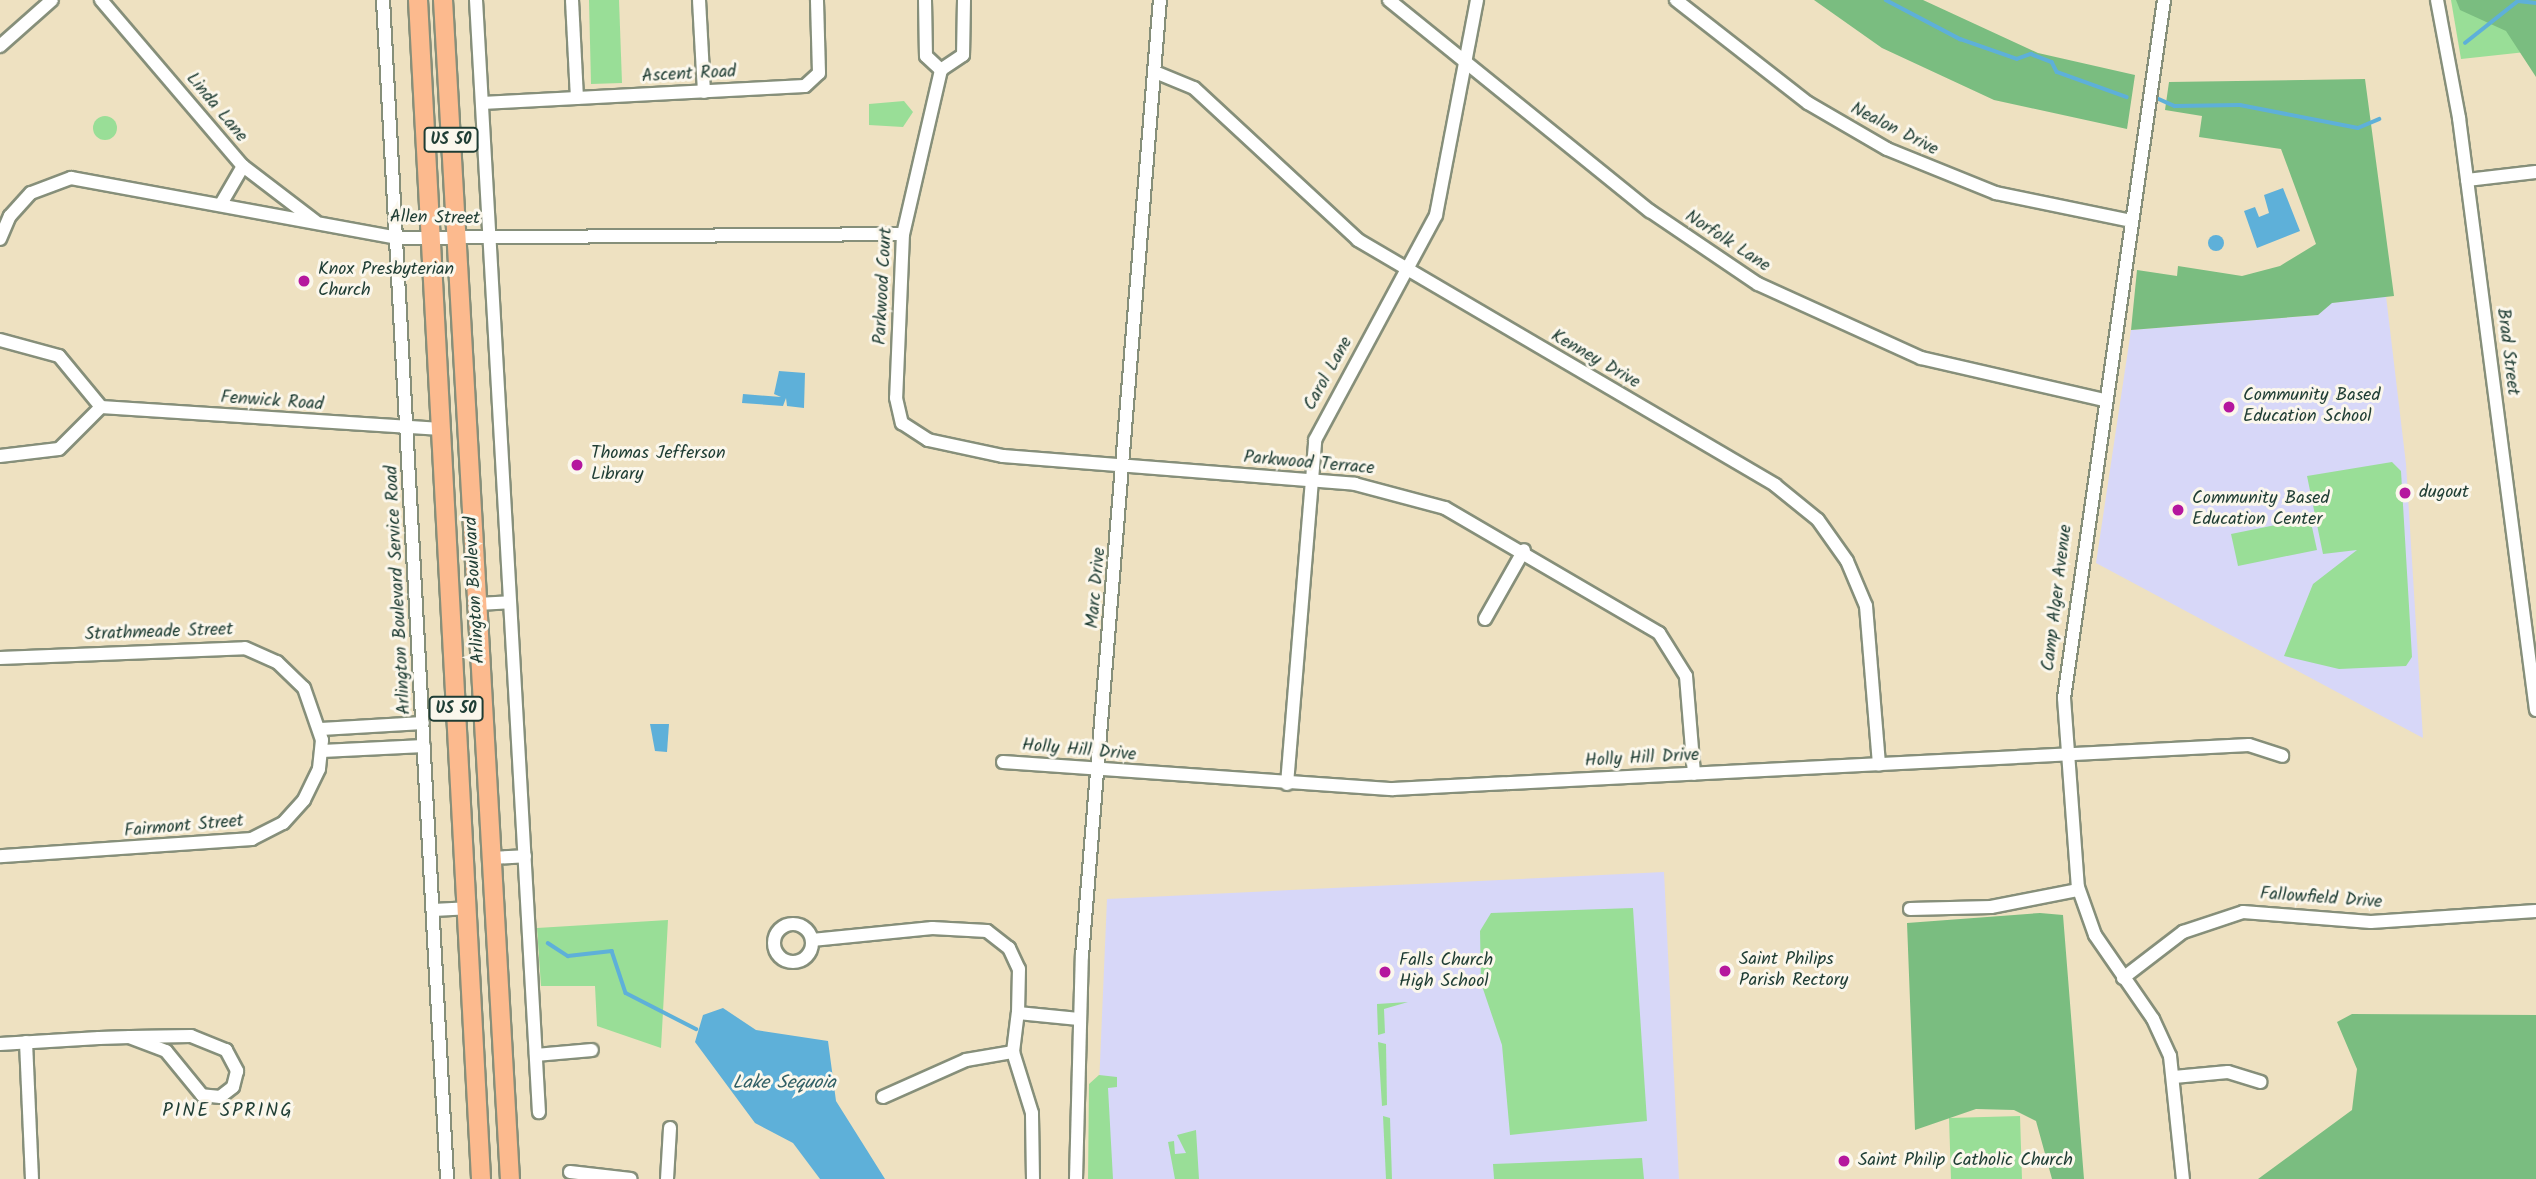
<!DOCTYPE html>
<html>
<head>
<meta charset="utf-8">
<style>
	body { margin:0 }
	#map { position:relative; width:2536px; height:1179px; overflow:hidden; background:#eee1c1; font-family:Kalam,sans-serif }
	div>[style] { position:absolute }
	[style*='--x'] { left:calc(var(--x)*1px); top:calc(var(--y)*1px); width:calc(var(--w)*1px); rotate:calc(var(--a)*1deg) }
	.built>* { inset:0; background:#d7d7f8 }
	.green>* { inset:0; background:#99de97 }
	.round { border-radius:50% }
	.forest>* { inset:0; background:#7abd80 }
	.water>* { inset:0; background:#5eb0d9 }
	.stream>* { height:3.5px; margin:-1.75px; padding:0 1.75px; transform-origin:1.75px; border-radius:1.75px; background:#5eb0d9 }
	.roads { filter:drop-shadow(2px 0 #868f7a) drop-shadow(-2px 0 #868f7a) drop-shadow(0 2px #868f7a) drop-shadow(0 -2px #868f7a) }
	.minor>* { height:12px; margin:-6px; padding:0 6px; transform-origin:6px; border-radius:6px; background:#fff }
	.minor>.ring { margin:-6px; padding:0; box-sizing:content-box; background:none; border:12px solid #fff; border-radius:50% }
	.highway>* { height:18px; margin:-9px; padding:0 9px; transform-origin:9px; border-radius:9px; background:#fcba8e }
	.dots>* { width:19px; height:19px; translate:-50% -50%; box-sizing:border-box; border:4px solid #fbf7ec; border-radius:50% }
	span { translate:-50% -50%; white-space:nowrap; text-align:center; line-height:1.15; -webkit-text-stroke:6px #fbf7ec; paint-order:stroke }
	.shield-label span { padding:2px 5px; background:#fbf7ec; border:2px solid; border-radius:5px; -webkit-text-stroke-width:0 }
	.shield-label { font-size:16px; color:#1f3d34; font-weight:700 }
	.street-label { font-size:18px; color:#1f3d34 }
	.poi-label { font-size:18px; color:#1f3d34 }
	.left { translate:0 -50%; text-align:left }
	.water-label { font-size:19px; color:#326066; font-style:italic }
	.neighbourhood-label { font-size:19px; color:#1f3d34; letter-spacing:2px }
</style>
</head>
<body>
<div id="map">
	<div class="built">
		<i style="clip-path:polygon(2386px 296px,2406px 464px,2423px 738px,2096px 563px,2131px 330px,2318px 315px,2331px 303px)"></i>
		<i style="clip-path:polygon(1664px 872px,1679px 1179px,1095px 1179px,1107px 899px)"></i>
	</div>
	<div class="green">
		<i style="clip-path:polygon(589px 0,619px 0,622px 83px,591px 84px)"></i>
		<i style="clip-path:polygon(2451px 0,2536px 0,2535px 51px,2461px 59px)"></i>
		<i style="clip-path:polygon(904px 101px,913px 112px,903px 127px,869px 125px,869px 104px)"></i>
		<i class="round" style="left:93px;top:116px;width:24px;height:24px"></i>
		<i style="clip-path:polygon(2392px 462px,2401px 471px,2412px 657px,2406px 666px,2339px 669px,2284px 656px,2313px 584px,2357px 550px,2323px 554px,2307px 476px)"></i>
		<i style="clip-path:polygon(2310px 518px,2317px 550px,2238px 566px,2231px 534px)"></i>
		<i style="clip-path:polygon(1633px 908px,1647px 1121px,1510px 1135px,1502px 1045px,1481px 983px,1480px 931px,1491px 913px)"></i>
		<i style="clip-path:polygon(668px 920px,661px 1048px,597px 1026px,595px 986px,541px 986px,537px 928px)"></i>
		<i style="clip-path:polygon(1408px 1002px,1384px 1009px,1385px 1033px,1378px 1035px,1377px 1004px)"></i>
		<i style="clip-path:polygon(1378px 1042px,1386px 1044px,1387px 1105px,1382px 1106px)"></i>
		<i style="clip-path:polygon(1099px 1075px,1117px 1077px,1117px 1087px,1108px 1088px,1113px 1179px,1088px 1179px,1089px 1084px)"></i>
		<i style="clip-path:polygon(1383px 1116px,1390px 1118px,1392px 1179px,1386px 1179px)"></i>
		<i style="clip-path:polygon(2020px 1116px,2022px 1179px,1951px 1179px,1949px 1118px)"></i>
		<i style="clip-path:polygon(1196px 1130px,1199px 1179px,1175px 1179px,1168px 1142px,1174px 1141px,1175px 1154px,1186px 1153px,1177px 1135px)"></i>
		<i style="clip-path:polygon(1642px 1158px,1644px 1179px,1494px 1179px,1493px 1164px)"></i>
	</div>
	<div class="forest">
		<i style="clip-path:polygon(1814px 0,1923px 0,2038px 53px,2135px 75px,2127px 129px,1994px 100px,1882px 48px)"></i>
		<i style="clip-path:polygon(2456px 0,2536px 0,2536px 77px,2506px 31px,2460px 10px)"></i>
		<i style="clip-path:polygon(2365px 79px,2394px 296px,2332px 303px,2318px 315px,2131px 330px,2137px 270px,2177px 276px,2178px 266px,2242px 276px,2280px 266px,2316px 244px,2281px 149px,2199px 137px,2202px 116px,2165px 110px,2169px 82px)"></i>
		<i style="clip-path:polygon(2040px 913px,2063px 915px,2084px 1179px,2052px 1179px,2036px 1121px,2014px 1110px,1976px 1109px,1915px 1130px,1907px 923px)"></i>
		<i style="clip-path:polygon(2352px 1014px,2536px 1015px,2536px 1179px,2258px 1179px,2352px 1110px,2357px 1069px,2337px 1022px)"></i>
	</div>
	<div class="water">
		<i style="clip-path:polygon(2283px 188px,2300px 231px,2257px 248px,2244px 211px,2255px 207px,2259px 217px,2269px 213px,2264px 195px)"></i>
		<i class="round" style="left:2208px;top:235px;width:16px;height:16px"></i>
		<i style="clip-path:polygon(779px 371px,805px 373px,804px 408px,787px 406px,786px 398px,783px 406px,742px 403px,743px 394px,781px 397px,774px 394px)"></i>
		<i style="clip-path:polygon(650px 724px,669px 724px,667px 752px,655px 751px)"></i>
		<i style="clip-path:polygon(723px 1008px,756px 1030px,828px 1041px,836px 1101px,885px 1179px,820px 1179px,793px 1143px,755px 1123px,695px 1042px,703px 1015px)"></i>
	</div>
	<div class="stream">
		<i style="--x:1886;--y:0;--w:84;--a:27.8"></i>
		<i style="--x:1960;--y:39;--w:60;--a:19.3"></i>
		<i style="--x:2017;--y:59;--w:15;--a:-20"></i>
		<i style="--x:2031;--y:54;--w:22;--a:21"></i>
		<i style="--x:2052;--y:62;--w:11;--a:63"></i>
		<i style="--x:2057;--y:72;--w:74;--a:19.7"></i>
		<i style="--x:2465;--y:43;--w:68;--a:-38.4"></i>
		<i style="--x:2518;--y:1;--w:18;--a:6"></i>
		<i style="--x:2159;--y:99;--w:17;--a:24"></i>
		<i style="--x:2175;--y:106;--w:65;--a:-0.9"></i>
		<i style="--x:2240;--y:105;--w:120;--a:11"></i>
		<i style="--x:2358;--y:128;--w:23;--a:-23"></i>
		<i style="--x:548;--y:943;--w:24;--a:33"></i>
		<i style="--x:568;--y:956;--w:44;--a:-6.5"></i>
		<i style="--x:612;--y:951;--w:44;--a:71.6"></i>
		<i style="--x:626;--y:993;--w:79;--a:27.2"></i>
	</div>
	<div class="roads">
		<div class="minor">
			<i style="--x:101;--y:0;--w:218;--a:49.5"></i>
			<i style="--x:243;--y:166;--w:91;--a:37.4"></i>
			<i style="--x:383;--y:0;--w:1181;--a:86.89"></i>
			<i style="--x:476;--y:0;--w:1114;--a:86.76"></i>
			<i style="--x:572;--y:0;--w:98;--a:87.1"></i>
			<i style="--x:699;--y:0;--w:92;--a:86.9"></i>
			<i style="--x:925;--y:0;--w:56;--a:89"></i>
			<i style="--x:926;--y:56;--w:21;--a:43"></i>
			<i style="--x:964;--y:0;--w:55;--a:91"></i>
			<i style="--x:963;--y:55;--w:27;--a:146"></i>
			<i style="--x:941;--y:70;--w:168;--a:103"></i>
			<i style="--x:903;--y:234;--w:164;--a:92.4"></i>
			<i style="--x:896;--y:398;--w:26;--a:77"></i>
			<i style="--x:902;--y:423;--w:31;--a:33"></i>
			<i style="--x:928;--y:440;--w:77;--a:12"></i>
			<i style="--x:1003;--y:456;--w:353;--a:4.5"></i>
			<i style="--x:1355;--y:484;--w:93;--a:14.9"></i>
			<i style="--x:1445;--y:508;--w:248;--a:30.3"></i>
			<i style="--x:1659;--y:633;--w:51;--a:57.9"></i>
			<i style="--x:1686;--y:676;--w:98;--a:85.3"></i>
			<i style="--x:1389;--y:0;--w:336;--a:39"></i>
			<i style="--x:1650;--y:211;--w:130;--a:34.1"></i>
			<i style="--x:1758;--y:284;--w:179;--a:24.4"></i>
			<i style="--x:1921;--y:358;--w:188;--a:12.9"></i>
			<i style="--x:1676;--y:0;--w:167;--a:38"></i>
			<i style="--x:1808;--y:103;--w:91;--a:30.2"></i>
			<i style="--x:1887;--y:149;--w:118;--a:22"></i>
			<i style="--x:1996;--y:193;--w:138;--a:11.7"></i>
			<i style="--x:2164;--y:0;--w:705;--a:98.15"></i>
			<i style="--x:2064;--y:698;--w:190;--a:85.8"></i>
			<i style="--x:2078;--y:887;--w:51;--a:70.5"></i>
			<i style="--x:2095;--y:935;--w:102;--a:55.4"></i>
			<i style="--x:2153;--y:1019;--w:41;--a:65.3"></i>
			<i style="--x:2170;--y:1056;--w:124;--a:84"></i>
			<i style="--x:2437;--y:0;--w:120;--a:79.4"></i>
			<i style="--x:2459;--y:118;--w:597;--a:82.59"></i>
			<i style="--x:0;--y:46;--w:69;--a:-41.5"></i>
			<i style="--x:1155;--y:72;--w:42;--a:22.3"></i>
			<i style="--x:1194;--y:88;--w:224;--a:42.8"></i>
			<i style="--x:1358;--y:240;--w:484;--a:30.4"></i>
			<i style="--x:1775;--y:485;--w:55;--a:39.1"></i>
			<i style="--x:1818;--y:520;--w:50;--a:54.7"></i>
			<i style="--x:1847;--y:561;--w:49;--a:67.1"></i>
			<i style="--x:1866;--y:606;--w:159;--a:85.3"></i>
			<i style="--x:482;--y:103;--w:323;--a:-3"></i>
			<i style="--x:805;--y:86;--w:19;--a:-43"></i>
			<i style="--x:819;--y:73;--w:73;--a:-91.6"></i>
			<i style="--x:2467;--y:180;--w:69;--a:-6.6"></i>
			<i style="--x:221;--y:204;--w:44;--a:-59.9"></i>
			<i style="--x:0;--y:239;--w:25;--a:-67"></i>
			<i style="--x:10;--y:216;--w:31;--a:-48"></i>
			<i style="--x:31;--y:193;--w:43;--a:-20.6"></i>
			<i style="--x:71;--y:178;--w:331;--a:10.4"></i>
			<i style="--x:397;--y:238;--w:506;--a:-0.45"></i>
			<i style="--x:0;--y:340;--w:61;--a:15.2"></i>
			<i style="--x:59;--y:356;--w:66;--a:50.5"></i>
			<i style="--x:101;--y:407;--w:341;--a:3.7"></i>
			<i style="--x:0;--y:456;--w:59;--a:-6.8"></i>
			<i style="--x:59;--y:449;--w:59;--a:-45"></i>
			<i style="--x:477;--y:604;--w:33;--a:-3"></i>
			<i style="--x:1485;--y:619;--w:79;--a:-60.5"></i>
			<i style="--x:0;--y:658;--w:245;--a:-2.3"></i>
			<i style="--x:245;--y:648;--w:35;--a:24"></i>
			<i style="--x:277;--y:662;--w:37;--a:44"></i>
			<i style="--x:304;--y:688;--w:55;--a:70.9"></i>
			<i style="--x:322;--y:740;--w:29;--a:96"></i>
			<i style="--x:319;--y:769;--w:34;--a:116"></i>
			<i style="--x:304;--y:800;--w:31;--a:132"></i>
			<i style="--x:283;--y:823;--w:35;--a:153"></i>
			<i style="--x:252;--y:839;--w:253;--a:176.1"></i>
			<i style="--x:321;--y:729;--w:102;--a:-3.4"></i>
			<i style="--x:322;--y:751;--w:102;--a:-2.8"></i>
			<i style="--x:1003;--y:762;--w:391;--a:4"></i>
			<i style="--x:1393;--y:789;--w:857;--a:-2.94"></i>
			<i style="--x:2249;--y:745;--w:35;--a:18"></i>
			<i style="--x:1287;--y:784;--w:345;--a:-85.3"></i>
			<i style="--x:1315;--y:440;--w:255;--a:-61.7"></i>
			<i style="--x:1436;--y:215;--w:219;--a:-79.2"></i>
			<i style="--x:491;--y:858;--w:34;--a:-3"></i>
			<i style="--x:1910;--y:909;--w:81;--a:-1.4"></i>
			<i style="--x:1991;--y:907;--w:89;--a:-11.1"></i>
			<i style="--x:433;--y:910;--w:34;--a:-3"></i>
			<i class="ring" style="left:774px;top:924px;width:26px;height:26px"></i>
			<i style="--x:812;--y:940;--w:121;--a:-5.7"></i>
			<i style="--x:932;--y:928;--w:55;--a:3.1"></i>
			<i style="--x:987;--y:931;--w:28;--a:38"></i>
			<i style="--x:1009;--y:948;--w:23;--a:65"></i>
			<i style="--x:1019;--y:969;--w:44;--a:91.3"></i>
			<i style="--x:2123;--y:978;--w:76;--a:-37.5"></i>
			<i style="--x:2183;--y:932;--w:63;--a:-18.4"></i>
			<i style="--x:2243;--y:912;--w:128;--a:4.5"></i>
			<i style="--x:2371;--y:922;--w:165;--a:-3.8"></i>
			<i style="--x:26;--y:1042;--w:137;--a:87.5"></i>
			<i style="--x:0;--y:1044;--w:99;--a:-3.5"></i>
			<i style="--x:99;--y:1038;--w:31;--a:-2"></i>
			<i style="--x:130;--y:1037;--w:61;--a:-0.9"></i>
			<i style="--x:191;--y:1036;--w:38;--a:22"></i>
			<i style="--x:226;--y:1050;--w:24;--a:62"></i>
			<i style="--x:237;--y:1071;--w:16;--a:104"></i>
			<i style="--x:233;--y:1087;--w:16;--a:142"></i>
			<i style="--x:220;--y:1097;--w:18;--a:-174"></i>
			<i style="--x:202;--y:1095;--w:57;--a:-129.3"></i>
			<i style="--x:166;--y:1051;--w:39;--a:-159"></i>
			<i style="--x:536;--y:1055;--w:56;--a:-5.1"></i>
			<i style="--x:2174;--y:1077;--w:54;--a:-5.3"></i>
			<i style="--x:2228;--y:1072;--w:34;--a:17"></i>
			<i style="--x:883;--y:1097;--w:91;--a:-24"></i>
			<i style="--x:966;--y:1060;--w:48;--a:-9.7"></i>
			<i style="--x:570;--y:1172;--w:61;--a:6.5"></i>
			<i style="--x:667;--y:1179;--w:51;--a:-86.6"></i>
			<i style="--x:1033;--y:1179;--w:66;--a:-90.9"></i>
			<i style="--x:1032;--y:1113;--w:64;--a:-107.3"></i>
			<i style="--x:1013;--y:1052;--w:39;--a:-83"></i>
			<i style="--x:1018;--y:1013;--w:61;--a:5.6"></i>
			<i style="--x:1076;--y:1179;--w:223;--a:-88.5"></i>
			<i style="--x:1082;--y:956;--w:959;--a:-85.34"></i>
		</div>
		<div class="highway">
			<i style="--x:418;--y:0;--w:1181;--a:86.94"></i>
			<i style="--x:443;--y:0;--w:1181;--a:86.75"></i>
		</div>
	</div>
	<div class="dots">
		<i style="left:304px;top:281px;background:#b5179e"></i>
		<i style="left:2229px;top:407px;background:#b5179e"></i>
		<i style="left:577px;top:465px;background:#b5179e"></i>
		<i style="left:2405px;top:493px;background:#b5179e"></i>
		<i style="left:2178px;top:510px;background:#b5179e"></i>
		<i style="left:1725px;top:971px;background:#b5179e"></i>
		<i style="left:1385px;top:972px;background:#b5179e"></i>
		<i style="left:1844px;top:1161px;background:#b5179e"></i>
	</div>
	<div class="shield-label">
		<span style="left:451px;top:140px">US 50</span>
		<span style="left:456px;top:709px">US 50</span>
	</div>
	<div class="street-label">
		<span style="left:689px;top:75px;rotate:-3deg">Ascent Road</span>
		<span style="left:216px;top:108px;rotate:50deg">Linda Lane</span>
		<span style="left:1894px;top:130px;rotate:27deg">Nealon Drive</span>
		<span style="left:435px;top:219px;rotate:1deg">Allen Street</span>
		<span style="left:1727px;top:242px;rotate:33deg">Norfolk Lane</span>
		<span style="left:884px;top:286px;rotate:-87deg">Parkwood Court</span>
		<span style="left:2507px;top:352px;rotate:83deg">Brad Street</span>
		<span style="left:1595px;top:360px;rotate:30deg">Kenney Drive</span>
		<span style="left:1329px;top:374px;rotate:-61deg">Carol Lane</span>
		<span style="left:272px;top:402px;rotate:4deg">Fenwick Road</span>
		<span style="left:1309px;top:464px;rotate:5deg">Parkwood Terrace</span>
		<span style="left:1097px;top:588px;rotate:-85deg">Marc Drive</span>
		<span style="left:399px;top:590px;rotate:-93deg">Arlington Boulevard Service Road</span>
		<span style="left:476px;top:590px;rotate:-93deg">Arlington Boulevard</span>
		<span style="left:2058px;top:598px;rotate:-83deg">Camp Alger Avenue</span>
		<span style="left:159px;top:633px;rotate:-2deg">Strathmeade Street</span>
		<span style="left:1079px;top:751px;rotate:5deg">Holly Hill Drive</span>
		<span style="left:1642px;top:759px;rotate:-3deg">Holly Hill Drive</span>
		<span style="left:184px;top:827px;rotate:-5deg">Fairmont Street</span>
		<span style="left:2321px;top:899px;rotate:4deg">Fallowfield Drive</span>
	</div>
	<div class="poi-label">
		<span class="left" style="left:318px;top:281px">Knox Presbyterian<br>Church</span>
		<span class="left" style="left:2243px;top:407px">Community Based<br>Education School</span>
		<span class="left" style="left:591px;top:465px">Thomas Jefferson<br>Library</span>
		<span class="left" style="left:2419px;top:493px">dugout</span>
		<span class="left" style="left:2192px;top:510px">Community Based<br>Education Center</span>
		<span class="left" style="left:1739px;top:971px">Saint Philips<br>Parish Rectory</span>
		<span class="left" style="left:1399px;top:972px">Falls Church<br>High School</span>
		<span class="left" style="left:1858px;top:1161px">Saint Philip Catholic Church</span>
	</div>
	<div class="water-label">
		<span style="left:784px;top:1084px">Lake Sequoia</span>
	</div>
	<div class="neighbourhood-label">
		<span style="left:228px;top:1112px">PINE SPRING</span>
	</div>
</div>
</body>
</html>
